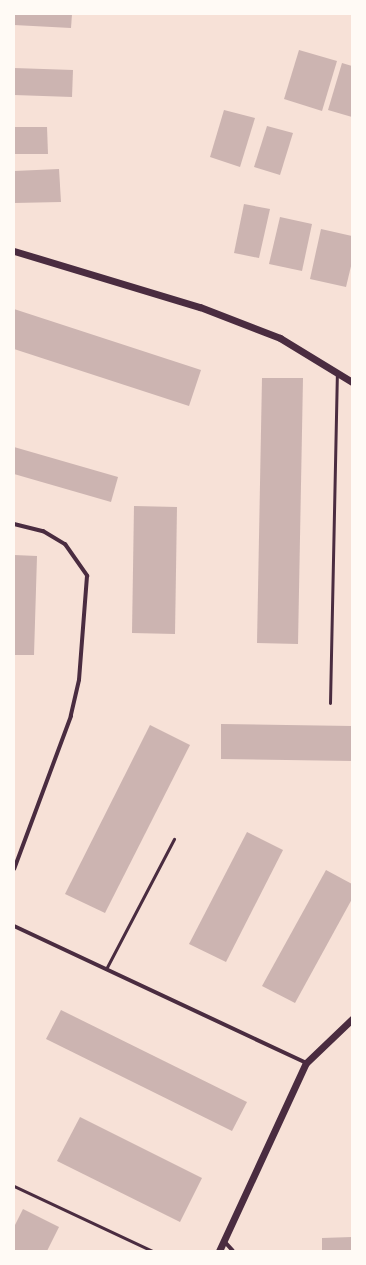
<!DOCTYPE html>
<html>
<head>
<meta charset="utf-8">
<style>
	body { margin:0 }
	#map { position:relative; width:366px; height:1265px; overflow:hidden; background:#f7e1d7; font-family:"Space Grotesk",sans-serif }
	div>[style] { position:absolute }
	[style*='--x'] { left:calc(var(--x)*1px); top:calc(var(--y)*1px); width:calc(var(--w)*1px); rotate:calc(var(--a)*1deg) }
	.building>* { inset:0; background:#ccb4b1 }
	.path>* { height:2.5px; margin:-1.25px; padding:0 1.25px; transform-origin:1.25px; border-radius:1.25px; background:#4a2c40 }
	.service>* { height:3px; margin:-1.5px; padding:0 1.5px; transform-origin:1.5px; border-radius:1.5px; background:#4a2c40 }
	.minor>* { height:4px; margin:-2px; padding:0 2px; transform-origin:2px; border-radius:2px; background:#4a2c40 }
	.tertiary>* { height:7px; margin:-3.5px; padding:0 3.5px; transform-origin:3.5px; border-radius:3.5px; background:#4a2c40 }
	span { translate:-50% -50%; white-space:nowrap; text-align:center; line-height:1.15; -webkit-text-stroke:3px #fffaf5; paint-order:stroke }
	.frame { position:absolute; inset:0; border:15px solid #fffaf5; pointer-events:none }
</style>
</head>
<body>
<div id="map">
	<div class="building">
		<i style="clip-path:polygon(14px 14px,72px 14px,71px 28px,14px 25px)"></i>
		<i style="clip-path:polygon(299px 50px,337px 61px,322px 111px,284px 99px)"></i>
		<i style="clip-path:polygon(342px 63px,352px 66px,352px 117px,328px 110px)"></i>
		<i style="clip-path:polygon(14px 68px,73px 70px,72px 97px,14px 95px)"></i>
		<i style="clip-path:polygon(224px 110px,255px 118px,240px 167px,210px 157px)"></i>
		<i style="clip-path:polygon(267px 126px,293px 133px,280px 175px,254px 167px)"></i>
		<i style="clip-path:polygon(14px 127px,47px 127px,48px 154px,14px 154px)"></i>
		<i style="clip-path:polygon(59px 169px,61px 202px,14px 203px,14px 171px)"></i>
		<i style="clip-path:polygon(244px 204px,270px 209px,259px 258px,234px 253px)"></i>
		<i style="clip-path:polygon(280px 217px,312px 224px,302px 271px,269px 264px)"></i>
		<i style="clip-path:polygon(321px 229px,352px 236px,352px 262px,346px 287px,310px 279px)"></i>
		<i style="clip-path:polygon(14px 309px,201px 370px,189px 406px,14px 349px)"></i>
		<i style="clip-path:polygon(262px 378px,303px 378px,298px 644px,257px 643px)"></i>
		<i style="clip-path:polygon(14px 447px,118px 477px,111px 502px,14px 474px)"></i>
		<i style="clip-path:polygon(134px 506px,177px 507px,175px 634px,132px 633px)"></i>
		<i style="clip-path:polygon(14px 555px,37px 556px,34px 655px,14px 655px)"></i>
		<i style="clip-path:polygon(221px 724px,352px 726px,352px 761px,221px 759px)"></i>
		<i style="clip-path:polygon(150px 725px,190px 745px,105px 913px,65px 894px)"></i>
		<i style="clip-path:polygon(247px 832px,283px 850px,226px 962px,189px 944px)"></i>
		<i style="clip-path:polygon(326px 870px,352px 884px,352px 899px,295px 1003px,262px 986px)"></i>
		<i style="clip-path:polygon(61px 1010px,247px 1102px,232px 1131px,46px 1039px)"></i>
		<i style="clip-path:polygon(80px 1117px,202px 1178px,180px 1222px,57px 1161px)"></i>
		<i style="clip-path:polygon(23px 1209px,59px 1227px,47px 1251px,14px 1251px,14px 1227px)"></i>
		<i style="clip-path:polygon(352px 1237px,352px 1251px,322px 1251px,322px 1238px)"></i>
	</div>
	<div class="path">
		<i style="--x:14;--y:1186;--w:153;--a:25.1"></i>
	</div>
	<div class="service">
		<i style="--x:330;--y:703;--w:330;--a:-88.8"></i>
		<i style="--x:106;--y:969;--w:147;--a:-62.4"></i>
	</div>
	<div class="minor">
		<i style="--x:14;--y:524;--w:30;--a:14"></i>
		<i style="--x:43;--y:531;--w:26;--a:31"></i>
		<i style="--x:65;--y:544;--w:39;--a:55"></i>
		<i style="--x:87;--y:576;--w:104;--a:94.4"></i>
		<i style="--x:79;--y:680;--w:37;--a:103"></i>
		<i style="--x:71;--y:716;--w:163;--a:110.4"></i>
		<i style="--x:14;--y:926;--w:323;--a:25.1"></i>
		<i style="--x:224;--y:1241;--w:13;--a:48"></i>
	</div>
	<div class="tertiary">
		<i style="--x:14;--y:251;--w:194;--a:16.8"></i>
		<i style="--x:200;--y:307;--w:86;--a:21.2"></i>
		<i style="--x:280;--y:338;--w:84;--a:31.4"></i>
		<i style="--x:219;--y:1251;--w:207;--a:-65.2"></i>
		<i style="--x:306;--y:1063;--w:64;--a:-43.7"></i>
	</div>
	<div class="frame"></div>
</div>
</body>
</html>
